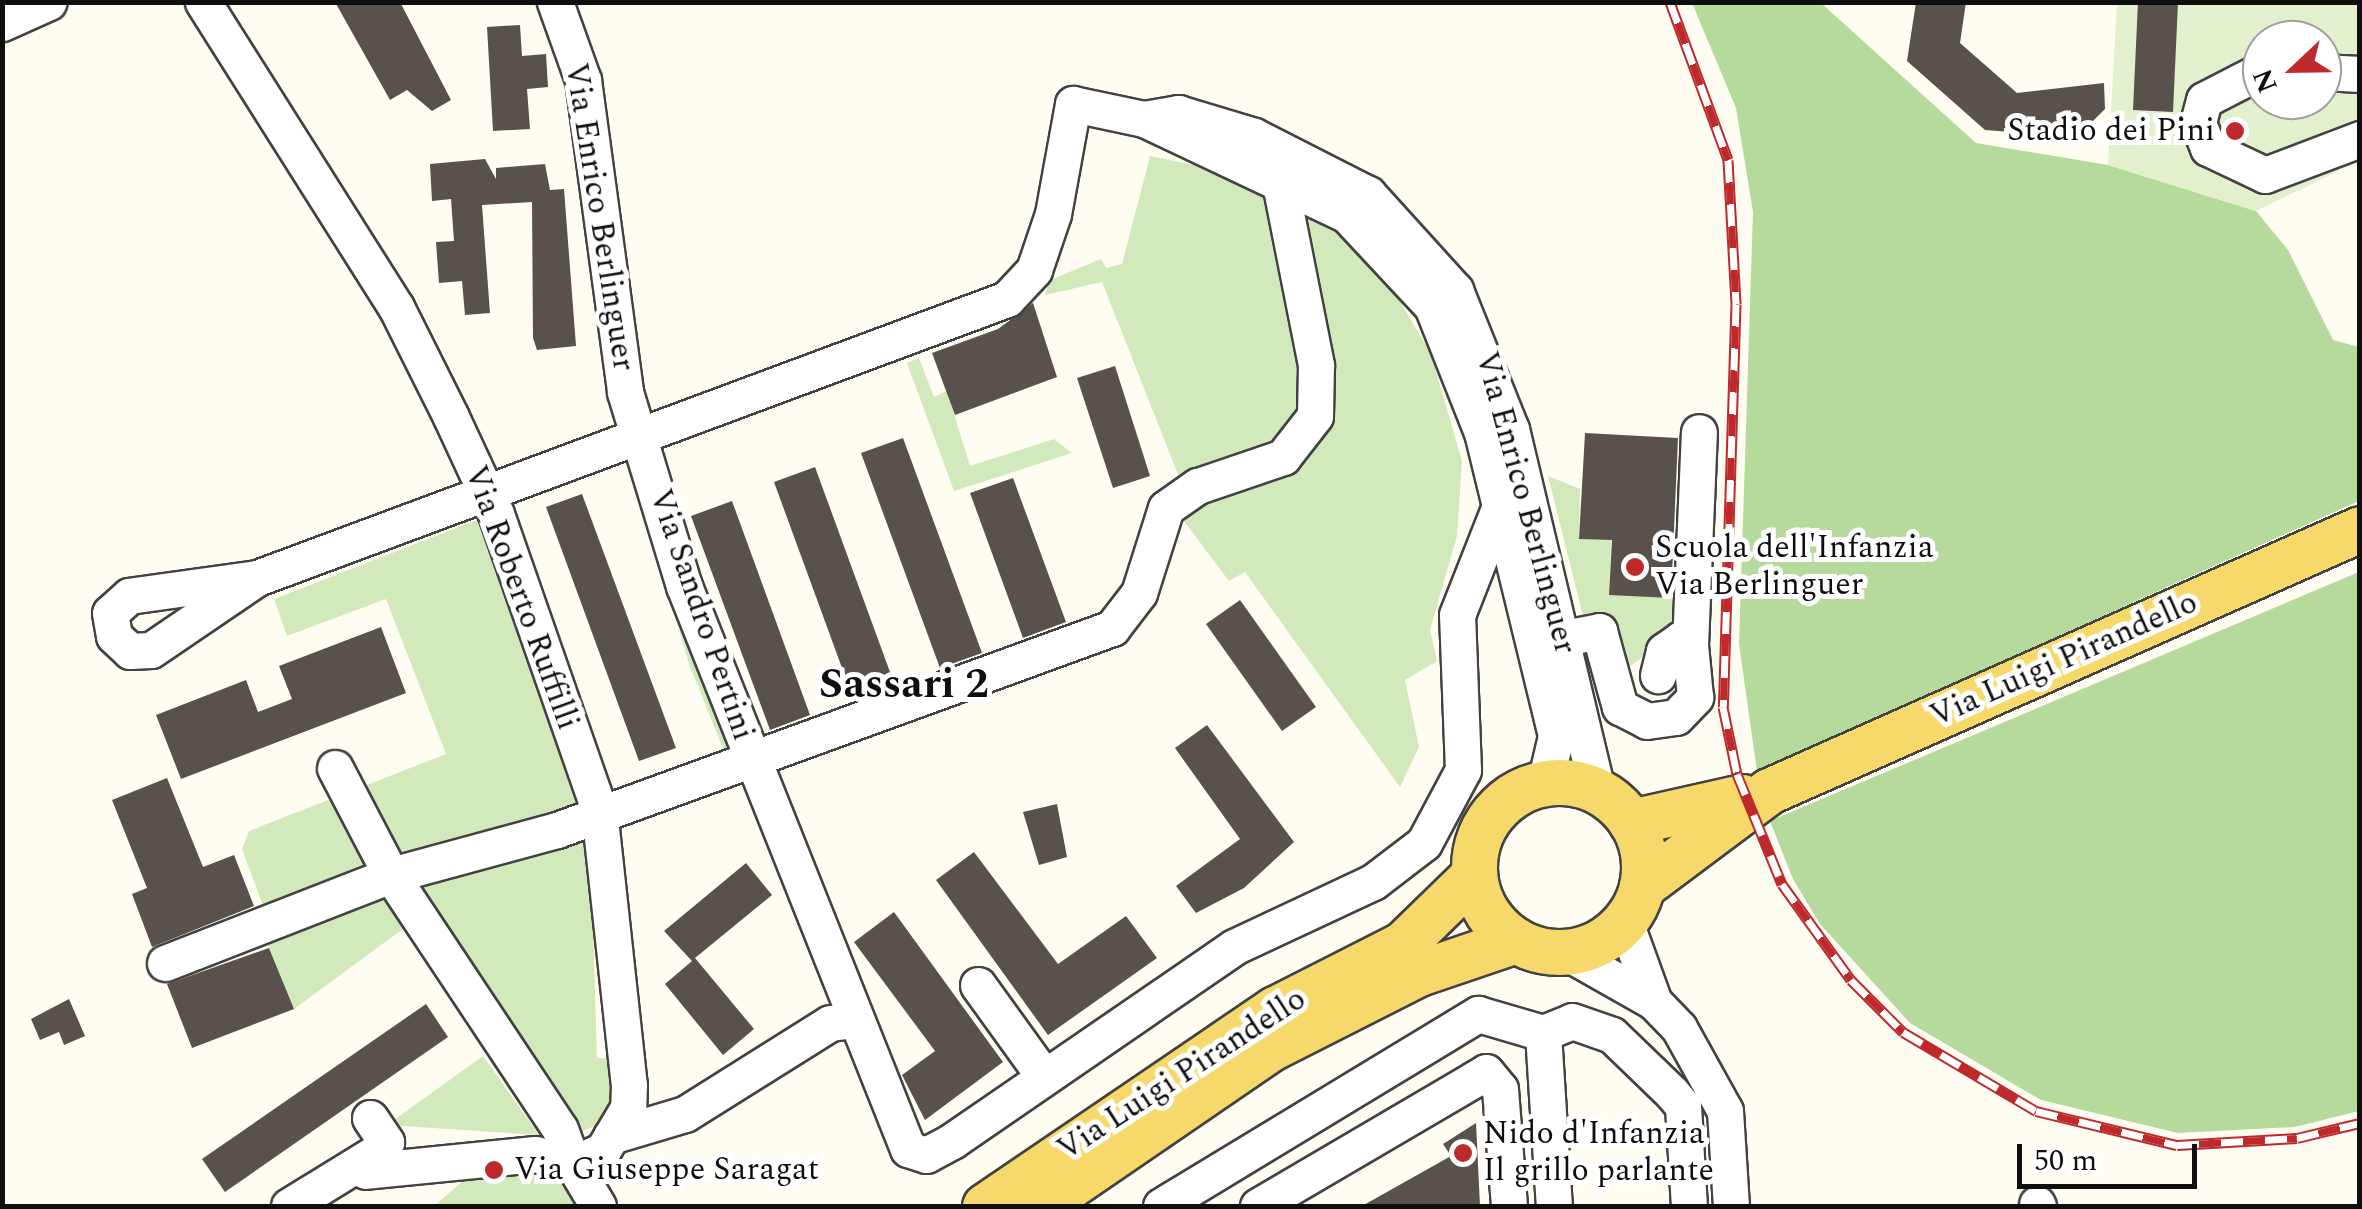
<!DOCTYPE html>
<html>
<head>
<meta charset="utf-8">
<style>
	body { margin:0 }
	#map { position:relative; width:2362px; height:1209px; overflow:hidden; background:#fffcf2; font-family:Spectral,serif }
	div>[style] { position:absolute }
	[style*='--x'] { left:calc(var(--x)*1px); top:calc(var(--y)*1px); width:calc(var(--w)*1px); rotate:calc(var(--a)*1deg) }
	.green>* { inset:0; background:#d2e9bb }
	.forest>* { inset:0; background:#b5da9b }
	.pitch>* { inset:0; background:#e3f0cd }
	.building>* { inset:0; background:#58514c }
	.roads { filter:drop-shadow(2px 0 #424242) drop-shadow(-2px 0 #424242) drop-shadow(0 2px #424242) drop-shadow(0 -2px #424242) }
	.minor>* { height:35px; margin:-17.5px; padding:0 17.5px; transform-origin:17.5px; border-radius:17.5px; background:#fff }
	.major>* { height:45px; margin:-22.5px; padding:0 22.5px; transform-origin:22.5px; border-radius:22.5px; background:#f6d86b }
	.major>.ring { margin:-22.5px; padding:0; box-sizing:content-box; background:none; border:45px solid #f6d86b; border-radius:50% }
	.rail>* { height:11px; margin-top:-5.5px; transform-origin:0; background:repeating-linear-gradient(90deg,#fff 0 22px,#be292c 0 44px); box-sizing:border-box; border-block:2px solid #be292c }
	.dots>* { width:28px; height:28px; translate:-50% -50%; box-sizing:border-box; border:5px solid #fff; border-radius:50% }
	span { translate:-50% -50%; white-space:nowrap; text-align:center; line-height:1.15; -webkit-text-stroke:10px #fff; paint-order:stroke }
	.poi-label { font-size:32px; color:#0f0f0f }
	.right { translate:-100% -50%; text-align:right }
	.left { translate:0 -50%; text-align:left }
	.street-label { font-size:32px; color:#0f0f0f }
	.district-label { font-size:42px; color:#0f0f0f; font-weight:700 }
	.frame { position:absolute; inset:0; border:5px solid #0f0f0f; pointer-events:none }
	.north { position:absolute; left:2242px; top:20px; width:100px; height:100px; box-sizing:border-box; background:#fff; border:2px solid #9f9f9f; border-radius:50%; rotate:248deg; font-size:28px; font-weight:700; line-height:40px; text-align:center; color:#0f0f0f }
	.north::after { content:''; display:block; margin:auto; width:35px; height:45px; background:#be292c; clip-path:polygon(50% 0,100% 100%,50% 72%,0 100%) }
	.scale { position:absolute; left:2017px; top:1144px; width:180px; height:45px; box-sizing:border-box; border:5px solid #0f0f0f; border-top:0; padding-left:12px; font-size:30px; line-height:35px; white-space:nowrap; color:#0f0f0f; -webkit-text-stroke:8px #fff; paint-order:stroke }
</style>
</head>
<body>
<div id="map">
	<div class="green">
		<i style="clip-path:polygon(1150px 156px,1229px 172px,1275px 199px,1305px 404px,1289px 435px,1179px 477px,1102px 282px,1045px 295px,1050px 280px,1101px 259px,1106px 268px,1122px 264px)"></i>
		<i style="clip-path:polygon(1298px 214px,1336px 229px,1388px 281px,1431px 354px,1462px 461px,1457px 536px,1430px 630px,1437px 661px,1405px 680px,1419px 747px,1400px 787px,1245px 572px,1229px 581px,1181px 517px,1291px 464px,1318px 441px,1331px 412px,1327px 324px)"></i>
		<i style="clip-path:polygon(919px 358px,934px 397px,947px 391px,970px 466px,1054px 439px,1072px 453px,954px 491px,907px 363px)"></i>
		<i style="clip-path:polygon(634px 472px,735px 747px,724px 751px,689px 664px)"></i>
		<i style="clip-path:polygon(1548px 476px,1580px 489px,1579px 539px,1611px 540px,1609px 594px,1678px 598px,1681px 629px,1629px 667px,1584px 620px)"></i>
		<i style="clip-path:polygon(477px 520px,579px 804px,401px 866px,354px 790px,446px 754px,386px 599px,287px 636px,274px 599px)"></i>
		<i style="clip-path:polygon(341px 795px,388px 872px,267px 916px,242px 849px,249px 831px)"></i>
		<i style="clip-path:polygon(590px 827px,597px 1058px,613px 1058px,614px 1103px,602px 1123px,573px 1135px,413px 889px)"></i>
		<i style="clip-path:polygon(400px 893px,411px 923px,294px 1009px,267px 942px)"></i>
		<i style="clip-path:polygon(483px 1056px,539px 1135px,387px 1125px)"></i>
		<i style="clip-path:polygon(520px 1172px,564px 1182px,582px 1206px,434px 1206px,464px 1180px)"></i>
	</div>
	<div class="forest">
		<i style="clip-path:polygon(1692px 3px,1821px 3px,1976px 143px,2108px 165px,2256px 211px,2288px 250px,2333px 340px,2359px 347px,2359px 501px,1757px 771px,1739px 644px,1753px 212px,1736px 108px)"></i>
		<i style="clip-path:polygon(2359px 572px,2359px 1111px,2295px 1127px,2178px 1133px,2041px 1100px,1910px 1023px,1820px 924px,1793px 879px,1770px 821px)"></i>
	</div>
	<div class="pitch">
		<i style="clip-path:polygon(evenodd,2117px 3px,2359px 3px,2359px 161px,2256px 211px,2108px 165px,2117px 3px,2262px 40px,2322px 40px,2322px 100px,2262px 100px,2262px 40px)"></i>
	</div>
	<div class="building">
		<i style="clip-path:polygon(335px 2px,400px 2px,451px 100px,432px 111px,407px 90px,390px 100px)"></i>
		<i style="clip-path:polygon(1916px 2px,1966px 2px,1960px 43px,2017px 93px,2104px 83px,2105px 109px,2077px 137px,1985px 130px,1907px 61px)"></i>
		<i style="clip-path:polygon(2138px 2px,2178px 2px,2173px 112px,2133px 110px)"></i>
		<i style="clip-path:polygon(520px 25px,522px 56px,546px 54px,548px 87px,527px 89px,530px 129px,493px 131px,487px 27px)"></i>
		<i style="clip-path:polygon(485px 159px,496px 179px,496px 168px,545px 164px,550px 190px,564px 189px,576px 346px,537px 350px,533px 338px,532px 202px,482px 205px,490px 313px,465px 315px,462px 281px,439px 283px,436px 242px,454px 241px,451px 199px,432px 201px,430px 164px)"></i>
		<i style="clip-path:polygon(1033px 303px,1057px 377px,955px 415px,932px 353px,998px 329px)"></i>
		<i style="clip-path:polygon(1115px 366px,1150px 476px,1113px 488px,1077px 378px)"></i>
		<i style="clip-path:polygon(1585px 433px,1678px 438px,1671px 598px,1609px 595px,1612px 540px,1579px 539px)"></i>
		<i style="clip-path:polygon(903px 438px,982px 653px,940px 668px,861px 453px)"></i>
		<i style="clip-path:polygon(815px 467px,894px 683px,853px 698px,774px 482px)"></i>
		<i style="clip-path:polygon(1013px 478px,1066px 622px,1023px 638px,970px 493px)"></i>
		<i style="clip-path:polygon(582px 494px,676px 748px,639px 761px,546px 507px)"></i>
		<i style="clip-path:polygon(732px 501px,810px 715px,770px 730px,691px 516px)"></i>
		<i style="clip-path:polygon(1240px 600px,1316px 707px,1282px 731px,1206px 624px)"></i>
		<i style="clip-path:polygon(381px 627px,406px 693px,181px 779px,156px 715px,246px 680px,258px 712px,292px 699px,279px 666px)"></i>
		<i style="clip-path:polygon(1207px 725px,1294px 842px,1244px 888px,1196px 913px,1176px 886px,1240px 839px,1175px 748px)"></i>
		<i style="clip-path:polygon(167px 778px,203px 867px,234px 855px,254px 906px,152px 947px,132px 894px,147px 888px,112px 800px)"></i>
		<i style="clip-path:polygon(1057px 804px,1067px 857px,1039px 865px,1023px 812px)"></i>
		<i style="clip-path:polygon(974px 852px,1058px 964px,1126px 916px,1157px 958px,1048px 1035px,936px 880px)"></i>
		<i style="clip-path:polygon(746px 863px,772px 895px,695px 958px,754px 1029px,723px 1055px,665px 984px,692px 961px,664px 931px)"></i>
		<i style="clip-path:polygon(894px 912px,1003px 1062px,925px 1120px,902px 1075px,935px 1051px,854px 942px)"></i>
		<i style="clip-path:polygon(269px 948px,294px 1009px,192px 1048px,167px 984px)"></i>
		<i style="clip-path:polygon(69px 999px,85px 1036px,64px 1045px,59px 1032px,40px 1040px,31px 1019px)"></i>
		<i style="clip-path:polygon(426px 1004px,448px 1037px,225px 1192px,202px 1159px)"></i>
		<i style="clip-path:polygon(1476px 1123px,1480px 1206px,1362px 1206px,1451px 1156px,1443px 1144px)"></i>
	</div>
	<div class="roads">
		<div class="minor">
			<i style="--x:203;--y:2;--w:361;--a:57.7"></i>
			<i style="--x:396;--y:307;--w:123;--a:63.4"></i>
			<i style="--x:451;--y:417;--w:107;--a:65.1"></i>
			<i style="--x:496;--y:514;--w:313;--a:70.8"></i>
			<i style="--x:599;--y:810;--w:277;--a:83.8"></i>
			<i style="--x:629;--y:1085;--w:23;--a:92"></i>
			<i style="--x:628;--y:1108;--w:49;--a:120.8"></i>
			<i style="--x:603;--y:1150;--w:33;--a:155"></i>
			<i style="--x:573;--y:1164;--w:49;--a:59.2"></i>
			<i style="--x:555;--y:2;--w:83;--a:70.3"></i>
			<i style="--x:583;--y:80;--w:315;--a:82.3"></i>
			<i style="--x:625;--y:392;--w:203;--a:73.1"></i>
			<i style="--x:684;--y:586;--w:606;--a:68.3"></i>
			<i style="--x:908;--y:1149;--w:19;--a:18"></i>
			<i style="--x:926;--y:1155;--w:30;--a:-28"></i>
			<i style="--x:952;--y:1141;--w:342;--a:-34.5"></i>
			<i style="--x:1234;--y:947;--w:153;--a:-25.1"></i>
			<i style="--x:1373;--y:882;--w:64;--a:-37.4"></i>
			<i style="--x:1424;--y:843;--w:83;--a:-61.9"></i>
			<i style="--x:1463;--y:770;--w:155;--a:-92.2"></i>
			<i style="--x:1457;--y:615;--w:117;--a:-68.5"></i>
			<i style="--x:2;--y:23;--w:51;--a:-24.1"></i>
			<i style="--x:2262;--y:70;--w:65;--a:152.7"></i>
			<i style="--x:2204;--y:100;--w:24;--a:105"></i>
			<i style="--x:2198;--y:123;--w:27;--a:68"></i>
			<i style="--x:2208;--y:148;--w:63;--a:25.3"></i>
			<i style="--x:2265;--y:175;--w:102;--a:-20.8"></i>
			<i style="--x:2322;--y:72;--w:38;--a:3"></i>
			<i style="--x:1144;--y:119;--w:225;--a:25.3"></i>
			<i style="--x:1347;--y:215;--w:125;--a:47"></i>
			<i style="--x:1432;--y:306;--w:136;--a:68.4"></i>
			<i style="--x:1482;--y:432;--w:313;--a:76.3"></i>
			<i style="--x:1556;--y:736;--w:48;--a:103.2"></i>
			<i style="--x:257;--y:578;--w:129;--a:172"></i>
			<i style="--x:129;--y:596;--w:25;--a:138"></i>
			<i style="--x:110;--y:613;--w:23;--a:80"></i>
			<i style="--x:114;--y:636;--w:22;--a:43"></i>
			<i style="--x:130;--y:651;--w:21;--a:-3"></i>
			<i style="--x:151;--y:650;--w:128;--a:-34.2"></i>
			<i style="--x:257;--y:578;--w:800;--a:-20.41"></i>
			<i style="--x:1007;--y:299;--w:40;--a:-47"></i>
			<i style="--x:1034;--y:270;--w:59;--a:-71.3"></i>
			<i style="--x:1053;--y:214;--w:112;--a:-79.7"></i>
			<i style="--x:1073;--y:104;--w:73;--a:11.9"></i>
			<i style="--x:1144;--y:119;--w:35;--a:-10"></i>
			<i style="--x:1178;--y:113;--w:79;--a:16.8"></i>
			<i style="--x:1254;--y:136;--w:128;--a:27"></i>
			<i style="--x:1368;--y:194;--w:130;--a:47.8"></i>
			<i style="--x:1455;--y:290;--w:150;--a:68.1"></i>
			<i style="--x:1511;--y:429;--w:372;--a:76.6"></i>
			<i style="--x:1564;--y:638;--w:36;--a:-11"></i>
			<i style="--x:1599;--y:631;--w:79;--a:74.6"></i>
			<i style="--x:1620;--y:707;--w:30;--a:27"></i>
			<i style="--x:1647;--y:721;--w:29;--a:-8"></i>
			<i style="--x:1676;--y:717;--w:28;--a:-46"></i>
			<i style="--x:1695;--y:697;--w:52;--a:-95.5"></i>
			<i style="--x:1690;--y:645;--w:11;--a:-146"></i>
			<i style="--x:1681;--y:639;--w:21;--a:145"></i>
			<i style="--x:1664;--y:651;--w:25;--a:104"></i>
			<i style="--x:1690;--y:645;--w:213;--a:-87.6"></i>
			<i style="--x:335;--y:768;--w:121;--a:62.4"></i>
			<i style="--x:391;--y:875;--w:305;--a:56.4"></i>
			<i style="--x:560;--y:1129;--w:37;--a:70"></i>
			<i style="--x:573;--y:1164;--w:39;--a:-165"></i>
			<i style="--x:535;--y:1154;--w:170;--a:174.3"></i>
			<i style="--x:1625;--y:922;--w:85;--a:70.1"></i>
			<i style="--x:1566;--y:952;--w:101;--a:29.6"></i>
			<i style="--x:1654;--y:1002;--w:36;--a:46"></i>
			<i style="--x:1679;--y:1028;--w:95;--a:61"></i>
			<i style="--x:1725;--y:1111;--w:95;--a:86.4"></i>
			<i style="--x:165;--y:963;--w:243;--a:-21.3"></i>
			<i style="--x:391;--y:875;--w:172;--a:-15.2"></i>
			<i style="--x:557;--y:830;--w:591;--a:-20"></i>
			<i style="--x:1112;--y:628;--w:44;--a:-52.4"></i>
			<i style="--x:1139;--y:593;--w:89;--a:-72.4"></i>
			<i style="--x:1166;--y:508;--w:39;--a:-35"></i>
			<i style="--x:1198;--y:486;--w:90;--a:-18.8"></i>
			<i style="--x:1283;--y:457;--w:52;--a:-52"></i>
			<i style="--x:1315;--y:416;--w:51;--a:-88.9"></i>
			<i style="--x:1316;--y:365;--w:191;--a:-101.2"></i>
			<i style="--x:978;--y:985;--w:111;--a:54.2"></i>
			<i style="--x:1543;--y:1033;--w:31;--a:-22"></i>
			<i style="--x:1572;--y:1021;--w:42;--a:19.3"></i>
			<i style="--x:1612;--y:1035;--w:83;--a:44"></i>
			<i style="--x:1672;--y:1093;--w:17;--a:50"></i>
			<i style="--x:1683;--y:1106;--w:100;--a:86.6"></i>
			<i style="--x:370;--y:1118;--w:29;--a:56"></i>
			<i style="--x:386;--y:1142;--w:16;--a:135"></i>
			<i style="--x:375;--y:1153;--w:13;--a:61"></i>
			<i style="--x:611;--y:1136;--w:77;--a:-16.6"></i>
			<i style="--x:685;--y:1114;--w:171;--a:-32.1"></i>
			<i style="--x:830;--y:1023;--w:24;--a:-7"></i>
			<i style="--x:2037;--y:1204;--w:2;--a:63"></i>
			<i style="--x:289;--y:1206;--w:101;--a:-31.6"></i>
			<i style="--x:1161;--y:1206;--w:371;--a:-31.2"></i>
			<i style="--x:1478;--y:1014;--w:68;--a:16.3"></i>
			<i style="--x:1543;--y:1033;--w:173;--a:86.4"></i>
			<i style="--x:1258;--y:1206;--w:264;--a:-30.4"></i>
			<i style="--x:1486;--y:1072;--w:22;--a:51"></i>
			<i style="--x:1500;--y:1089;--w:117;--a:85.6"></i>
		</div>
		<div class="major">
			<i class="ring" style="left:1474px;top:782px;width:125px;height:125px"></i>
			<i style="--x:1631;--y:822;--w:114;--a:-12.7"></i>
			<i style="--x:1642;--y:886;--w:159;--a:-36.8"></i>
			<i style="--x:1769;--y:791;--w:646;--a:-23.91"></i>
			<i style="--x:985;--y:1206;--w:351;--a:-34.2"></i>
			<i style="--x:1275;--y:1009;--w:144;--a:-26.9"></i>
			<i style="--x:1403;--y:944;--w:99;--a:-44.2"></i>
			<i style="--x:1040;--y:1206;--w:278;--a:-34.4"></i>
			<i style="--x:1269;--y:1049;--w:168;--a:-26.9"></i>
			<i style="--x:1419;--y:973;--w:102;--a:-18.8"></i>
		</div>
	</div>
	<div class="rail">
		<i style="--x:1670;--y:2;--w:168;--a:69.8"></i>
		<i style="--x:1728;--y:160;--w:144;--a:86.8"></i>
		<i style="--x:1736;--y:304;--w:403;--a:91.8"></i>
		<i style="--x:1723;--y:707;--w:68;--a:78.2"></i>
		<i style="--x:1737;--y:774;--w:119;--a:67.8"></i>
		<i style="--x:1782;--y:884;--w:118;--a:54.3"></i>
		<i style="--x:1851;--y:980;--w:74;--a:45"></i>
		<i style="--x:1903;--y:1032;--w:155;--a:30.7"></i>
		<i style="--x:2036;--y:1111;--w:145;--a:13.6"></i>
		<i style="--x:2177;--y:1145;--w:120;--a:-3.3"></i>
		<i style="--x:2297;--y:1138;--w:65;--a:-13.4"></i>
	</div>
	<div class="dots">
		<i style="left:2235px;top:131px;background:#be292c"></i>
		<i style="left:1635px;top:567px;background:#be292c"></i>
		<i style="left:1463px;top:1153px;background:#be292c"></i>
		<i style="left:494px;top:1170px;background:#be292c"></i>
	</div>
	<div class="poi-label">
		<span class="right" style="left:2215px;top:131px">Stadio dei Pini</span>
		<span class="left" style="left:1655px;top:567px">Scuola dell'Infanzia<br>Via Berlinguer</span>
		<span class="left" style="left:1483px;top:1153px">Nido d'Infanzia<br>Il grillo parlante</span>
		<span class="left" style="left:514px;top:1170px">Via Giuseppe Saragat</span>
	</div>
	<div class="street-label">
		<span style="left:599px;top:217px;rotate:81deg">Via Enrico Berlinguer</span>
		<span style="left:1525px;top:503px;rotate:75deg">Via Enrico Berlinguer</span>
		<span style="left:521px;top:598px;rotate:70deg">Via Roberto Ruffilli</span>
		<span style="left:701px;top:615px;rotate:71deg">Via Sandro Pertini</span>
		<span style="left:2064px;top:660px;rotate:-24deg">Via Luigi Pirandello</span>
		<span style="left:1182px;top:1075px;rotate:-33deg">Via Luigi Pirandello</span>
	</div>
	<div class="district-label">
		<span style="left:904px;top:685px">Sassari 2</span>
	</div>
	<div class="frame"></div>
	<div class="north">N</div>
	<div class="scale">50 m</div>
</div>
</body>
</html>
